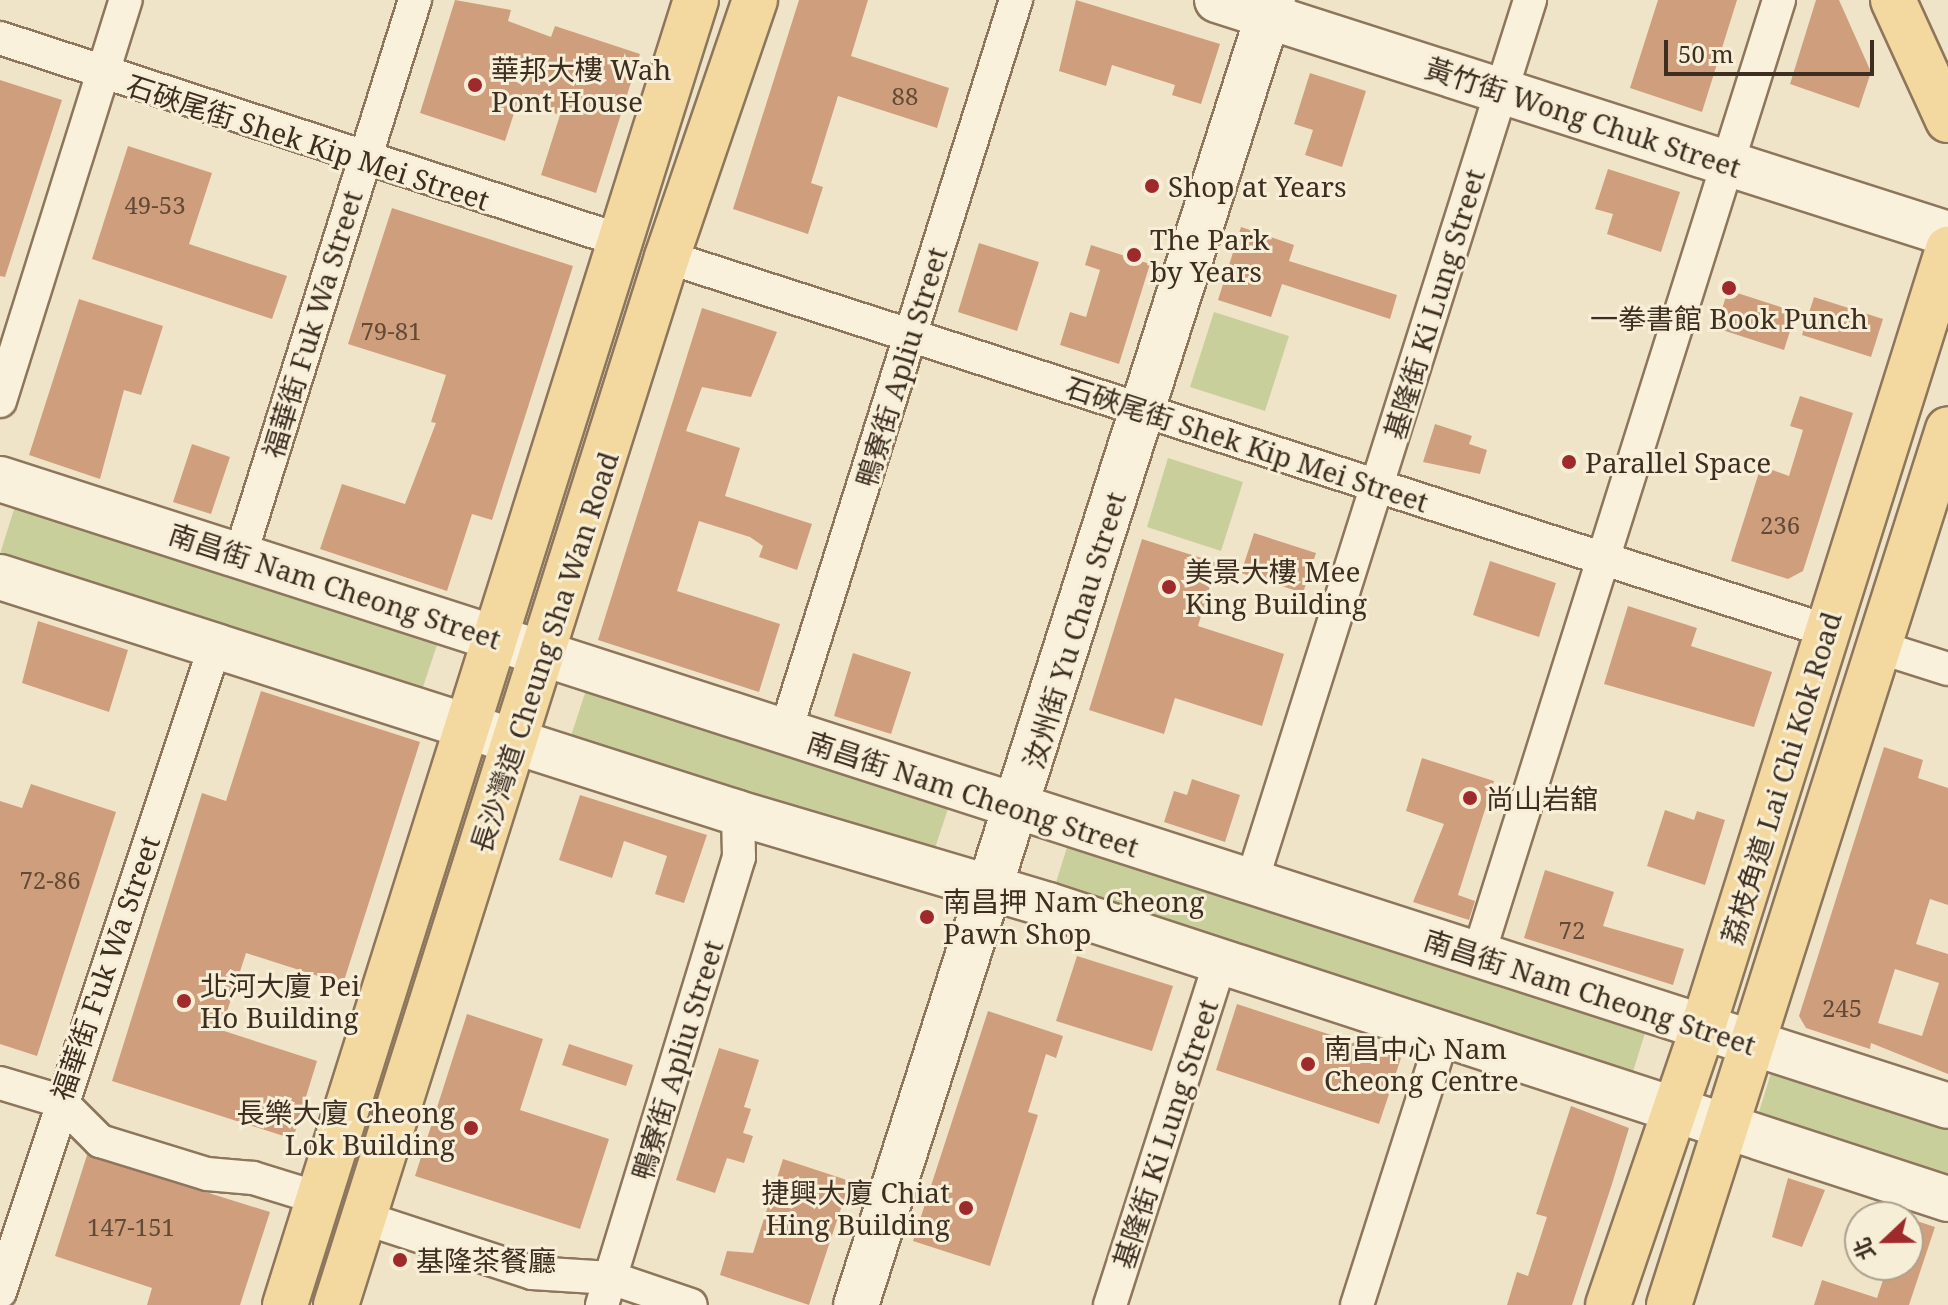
<!DOCTYPE html>
<html>
<head>
<meta charset="utf-8">
<style>
	body { margin:0 }
	#map { position:relative; width:1948px; height:1305px; overflow:hidden; background:#f0e4c8; font-family:"Noto Serif","Noto Sans TC",serif }
	div>[style] { position:absolute }
	[style*='--x'] { left:calc(var(--x)*1px); top:calc(var(--y)*1px); width:calc(var(--w)*1px); rotate:calc(var(--a)*1deg) }
	.green>* { inset:0; background:#c9cf9b }
	.building>* { inset:0; background:#cf9f7d }
	.roads { filter:drop-shadow(2px 0 #8d765c) drop-shadow(-2px 0 #8d765c) drop-shadow(0 2px #8d765c) drop-shadow(0 -2px #8d765c) }
	.street>* { height:32px; margin:-16px; padding:0 16px; transform-origin:16px; border-radius:16px; background:#faf1dc }
	.secondary>* { height:44px; margin:-22px; padding:0 22px; transform-origin:22px; border-radius:22px; background:#faf1dc }
	.primary>* { height:44px; margin:-22px; padding:0 22px; transform-origin:22px; border-radius:22px; background:#f3d9a0 }
	.dots>* { width:22px; height:22px; translate:-50% -50%; box-sizing:border-box; border:4px solid #f7eed8; border-radius:50% }
	span { translate:-50% -50%; white-space:nowrap; text-align:center; line-height:1.15; -webkit-text-stroke:6px #f7eed8; paint-order:stroke }
	.number-label { font-size:24px; color:#624a37 }
	.number-label span { -webkit-text-stroke-width:0 }
	.poi-label { font-size:28px; color:#3d2e20 }
	.left { translate:0 -50%; text-align:left }
	.right { translate:-100% -50%; text-align:right }
	.street-label { font-size:28px; color:#3d2e20 }
	.north { position:absolute; left:1844px; top:1201px; width:80px; height:80px; box-sizing:border-box; background:#f7eed8; border:2px solid #ada18e; border-radius:50%; rotate:248deg; font-size:22px; font-weight:700; line-height:32px; text-align:center; color:#3d2e20 }
	.north::after { content:''; display:block; margin:auto; width:28px; height:36px; background:#9e2a2b; clip-path:polygon(50% 0,100% 100%,50% 72%,0 100%) }
	.scale { position:absolute; left:1664px; top:40px; width:210px; height:36px; box-sizing:border-box; border:4px solid #3d2e20; border-top:0; padding-left:10px; font-size:24px; line-height:28px; white-space:nowrap; color:#3d2e20; -webkit-text-stroke:6px #f7eed8; paint-order:stroke }
</style>
</head>
<body>
<div id="map">
	<div class="green">
		<i style="clip-path:polygon(1214px 312px,1289px 336px,1265px 411px,1190px 387px)"></i>
		<i style="clip-path:polygon(1168px 458px,1243px 482px,1221px 551px,1147px 527px)"></i>
		<i style="clip-path:polygon(15px 506px,438px 642px,422px 690px,0 554px)"></i>
		<i style="clip-path:polygon(586px 690px,949px 806px,933px 854px,570px 739px)"></i>
		<i style="clip-path:polygon(1068px 844px,1646px 1030px,1631px 1078px,1053px 892px)"></i>
		<i style="clip-path:polygon(1772px 1070px,1948px 1127px,1948px 1179px,1757px 1118px)"></i>
	</div>
	<div class="building">
		<i style="clip-path:polygon(455px 0,511px 10px,508px 21px,551px 37px,555px 26px,640px 54px,596px 193px,541px 175px,560px 115px,518px 101px,505px 141px,420px 113px)"></i>
		<i style="clip-path:polygon(799px 0,868px 0,851px 56px,949px 88px,937px 128px,838px 96px,811px 183px,823px 187px,808px 234px,733px 209px)"></i>
		<i style="clip-path:polygon(1076px 0,1220px 44px,1201px 104px,1172px 95px,1175px 85px,1112px 65px,1106px 86px,1059px 71px)"></i>
		<i style="clip-path:polygon(1658px 0,1737px 0,1702px 112px,1630px 88px)"></i>
		<i style="clip-path:polygon(1816px 0,1839px 0,1871px 72px,1859px 108px,1790px 84px)"></i>
		<i style="clip-path:polygon(1310px 73px,1366px 91px,1342px 167px,1305px 155px,1313px 130px,1294px 124px)"></i>
		<i style="clip-path:polygon(0 80px,62px 100px,5px 277px,0 276px)"></i>
		<i style="clip-path:polygon(128px 146px,212px 173px,189px 244px,287px 276px,272px 319px,92px 259px)"></i>
		<i style="clip-path:polygon(1608px 169px,1680px 192px,1661px 252px,1607px 234px,1613px 214px,1595px 209px)"></i>
		<i style="clip-path:polygon(392px 208px,573px 266px,492px 520px,472px 514px,447px 591px,320px 549px,342px 484px,405px 504px,436px 423px,431px 422px,446px 375px,348px 344px)"></i>
		<i style="clip-path:polygon(1241px 227px,1294px 245px,1289px 261px,1397px 295px,1390px 319px,1282px 284px,1271px 317px,1218px 300px)"></i>
		<i style="clip-path:polygon(979px 243px,1039px 262px,1017px 331px,958px 312px)"></i>
		<i style="clip-path:polygon(1091px 245px,1150px 264px,1119px 364px,1060px 345px,1070px 312px,1086px 317px,1100px 270px,1085px 265px)"></i>
		<i style="clip-path:polygon(1728px 290px,1796px 312px,1784px 350px,1716px 328px)"></i>
		<i style="clip-path:polygon(1814px 297px,1883px 319px,1871px 357px,1802px 335px)"></i>
		<i style="clip-path:polygon(79px 299px,163px 326px,141px 395px,124px 390px,100px 479px,29px 455px)"></i>
		<i style="clip-path:polygon(702px 308px,777px 332px,751px 397px,702px 387px,686px 431px,740px 448px,725px 496px,812px 524px,797px 570px,759px 557px,763px 546px,750px 537px,699px 521px,677px 591px,780px 624px,759px 692px,598px 640px)"></i>
		<i style="clip-path:polygon(1800px 396px,1853px 413px,1803px 571px,1788px 579px,1731px 561px,1761px 466px,1789px 476px,1803px 430px,1790px 426px)"></i>
		<i style="clip-path:polygon(1435px 424px,1472px 436px,1469px 444px,1487px 450px,1480px 474px,1423px 462px)"></i>
		<i style="clip-path:polygon(192px 444px,230px 457px,211px 514px,173px 502px)"></i>
		<i style="clip-path:polygon(1254px 533px,1316px 553px,1303px 593px,1241px 573px)"></i>
		<i style="clip-path:polygon(1142px 539px,1217px 563px,1198px 626px,1284px 654px,1262px 726px,1175px 698px,1164px 734px,1089px 710px)"></i>
		<i style="clip-path:polygon(1490px 561px,1556px 583px,1539px 637px,1473px 615px)"></i>
		<i style="clip-path:polygon(1628px 606px,1697px 628px,1691px 646px,1772px 672px,1754px 727px,1604px 684px)"></i>
		<i style="clip-path:polygon(38px 621px,128px 650px,109px 712px,22px 683px)"></i>
		<i style="clip-path:polygon(853px 653px,911px 672px,891px 734px,834px 716px)"></i>
		<i style="clip-path:polygon(261px 691px,420px 742px,343px 984px,246px 953px,221px 1030px,317px 1061px,293px 1139px,112px 1081px,202px 793px,226px 801px)"></i>
		<i style="clip-path:polygon(evenodd,1884px 747px,1923px 760px,1918px 778px,1948px 788px,1948px 905px,1930px 899px,1916px 944px,1948px 954px,1948px 1074px,1871px 1043px,1870px 1049px,1806px 1028px,1799px 1016px,1884px 747px,1895px 969px,1939px 983px,1922px 1036px,1878px 1023px,1895px 969px)"></i>
		<i style="clip-path:polygon(1422px 758px,1494px 781px,1458px 895px,1475px 901px,1469px 920px,1413px 902px,1444px 824px,1406px 811px)"></i>
		<i style="clip-path:polygon(1192px 779px,1240px 795px,1225px 842px,1164px 822px,1174px 791px,1187px 795px)"></i>
		<i style="clip-path:polygon(31px 784px,116px 812px,37px 1056px,0 1044px,0 801px,22px 808px)"></i>
		<i style="clip-path:polygon(580px 795px,707px 835px,684px 903px,655px 894px,667px 856px,624px 841px,612px 878px,559px 860px)"></i>
		<i style="clip-path:polygon(1665px 810px,1694px 820px,1697px 811px,1725px 820px,1705px 885px,1647px 866px)"></i>
		<i style="clip-path:polygon(1545px 870px,1614px 892px,1603px 926px,1684px 949px,1673px 985px,1524px 938px)"></i>
		<i style="clip-path:polygon(1077px 956px,1173px 986px,1152px 1051px,1056px 1021px)"></i>
		<i style="clip-path:polygon(1237px 1004px,1401px 1058px,1379px 1124px,1216px 1070px)"></i>
		<i style="clip-path:polygon(988px 1011px,1063px 1036px,1056px 1058px,1046px 1054px,1028px 1112px,1038px 1115px,990px 1266px,913px 1241px)"></i>
		<i style="clip-path:polygon(467px 1014px,543px 1039px,520px 1110px,609px 1139px,580px 1229px,415px 1176px)"></i>
		<i style="clip-path:polygon(569px 1044px,633px 1065px,626px 1086px,562px 1065px)"></i>
		<i style="clip-path:polygon(719px 1048px,759px 1060px,744px 1107px,751px 1109px,743px 1133px,753px 1136px,744px 1163px,727px 1158px,715px 1193px,676px 1180px)"></i>
		<i style="clip-path:polygon(1571px 1106px,1629px 1128px,1612px 1184px,1572px 1305px,1507px 1305px,1517px 1272px,1528px 1276px,1547px 1217px,1536px 1214px)"></i>
		<i style="clip-path:polygon(87px 1155px,270px 1212px,240px 1305px,147px 1305px,152px 1288px,55px 1256px)"></i>
		<i style="clip-path:polygon(783px 1159px,850px 1181px,809px 1305px,720px 1275px,727px 1251px,753px 1253px)"></i>
		<i style="clip-path:polygon(1788px 1178px,1825px 1190px,1802px 1247px,1772px 1237px)"></i>
		<i style="clip-path:polygon(1908px 1218px,1935px 1227px,1909px 1305px,1814px 1305px,1822px 1280px,1877px 1298px,1888px 1265px,1908px 1265px)"></i>
	</div>
	<div class="roads">
		<div class="street">
			<i style="--x:0;--y:38;--w:651;--a:18.07"></i>
			<i style="--x:667;--y:257;--w:1220;--a:17.86"></i>
			<i style="--x:0;--y:401;--w:420;--a:-72.6"></i>
			<i style="--x:240;--y:556;--w:583;--a:-72.53"></i>
			<i style="--x:1879;--y:647;--w:72;--a:17.7"></i>
			<i style="--x:785;--y:733;--w:769;--a:-72.51"></i>
			<i style="--x:1251;--y:884;--w:927;--a:-72.48"></i>
			<i style="--x:1478;--y:956;--w:1002;--a:-72.52"></i>
			<i style="--x:0;--y:1083;--w:63;--a:16.7"></i>
			<i style="--x:60;--y:1101;--w:57;--a:45"></i>
			<i style="--x:100;--y:1141;--w:112;--a:17.1"></i>
			<i style="--x:207;--y:1174;--w:46;--a:5"></i>
			<i style="--x:253;--y:1178;--w:68;--a:17.1"></i>
			<i style="--x:364;--y:1218;--w:177;--a:18.1"></i>
			<i style="--x:532;--y:1273;--w:79;--a:3.6"></i>
			<i style="--x:611;--y:1278;--w:84;--a:18.6"></i>
			<i style="--x:0;--y:1292;--w:681;--a:-71.59"></i>
			<i style="--x:602;--y:1305;--w:468;--a:-73"></i>
			<i style="--x:739;--y:857;--w:44;--a:-91.3"></i>
			<i style="--x:1110;--y:1305;--w:359;--a:-72.2"></i>
			<i style="--x:1357;--y:1305;--w:282;--a:-72.3"></i>
		</div>
		<div class="secondary">
			<i style="--x:1217;--y:0;--w:768;--a:17.75"></i>
			<i style="--x:0;--y:479;--w:2046;--a:17.84"></i>
			<i style="--x:0;--y:577;--w:775;--a:17.73"></i>
			<i style="--x:738;--y:813;--w:323;--a:16.5"></i>
			<i style="--x:1048;--y:905;--w:947;--a:18.09"></i>
			<i style="--x:856;--y:1305;--w:1370;--a:-72.28"></i>
		</div>
		<div class="primary">
			<i style="--x:1893;--y:0;--w:132;--a:65.4"></i>
			<i style="--x:285;--y:1305;--w:1368;--a:-72.52"></i>
			<i style="--x:336;--y:1305;--w:1099;--a:-72.47"></i>
			<i style="--x:667;--y:257;--w:272;--a:-71.1"></i>
			<i style="--x:1608;--y:1305;--w:294;--a:-71.1"></i>
			<i style="--x:1703;--y:1027;--w:816;--a:-72.52"></i>
			<i style="--x:1669;--y:1305;--w:919;--a:-72.33"></i>
		</div>
	</div>
	<div class="dots">
		<i style="left:475px;top:85px;background:#9e2a2b"></i>
		<i style="left:1152px;top:186px;background:#9e2a2b"></i>
		<i style="left:1134px;top:255px;background:#9e2a2b"></i>
		<i style="left:1729px;top:288px;background:#9e2a2b"></i>
		<i style="left:1569px;top:462px;background:#9e2a2b"></i>
		<i style="left:1169px;top:587px;background:#9e2a2b"></i>
		<i style="left:1470px;top:798px;background:#9e2a2b"></i>
		<i style="left:927px;top:917px;background:#9e2a2b"></i>
		<i style="left:184px;top:1001px;background:#9e2a2b"></i>
		<i style="left:1308px;top:1064px;background:#9e2a2b"></i>
		<i style="left:471px;top:1128px;background:#9e2a2b"></i>
		<i style="left:966px;top:1208px;background:#9e2a2b"></i>
		<i style="left:400px;top:1260px;background:#9e2a2b"></i>
	</div>
	<div class="number-label">
		<span style="left:905px;top:96px">88</span>
		<span style="left:155px;top:205px">49-53</span>
		<span style="left:391px;top:331px">79-81</span>
		<span style="left:1780px;top:525px">236</span>
		<span style="left:50px;top:880px">72-86</span>
		<span style="left:1572px;top:930px">72</span>
		<span style="left:1842px;top:1008px">245</span>
		<span style="left:131px;top:1227px">147-151</span>
	</div>
	<div class="poi-label">
		<span class="left" style="left:491px;top:85px">華邦大樓 Wah<br>Pont House</span>
		<span class="left" style="left:1168px;top:186px">Shop at Years</span>
		<span class="left" style="left:1150px;top:255px">The Park<br>by Years</span>
		<span style="left:1729px;top:318px">一拳書館 Book Punch</span>
		<span class="left" style="left:1585px;top:462px">Parallel Space</span>
		<span class="left" style="left:1185px;top:587px">美景大樓 Mee<br>King Building</span>
		<span class="left" style="left:1486px;top:798px">尚山岩舘</span>
		<span class="left" style="left:943px;top:917px">南昌押 Nam Cheong<br>Pawn Shop</span>
		<span class="left" style="left:200px;top:1001px">北河大廈 Pei<br>Ho Building</span>
		<span class="left" style="left:1324px;top:1064px">南昌中心 Nam<br>Cheong Centre</span>
		<span class="right" style="left:455px;top:1128px">長樂大廈 Cheong<br>Lok Building</span>
		<span class="right" style="left:950px;top:1208px">捷興大廈 Chiat<br>Hing Building</span>
		<span class="left" style="left:416px;top:1260px">基隆茶餐廳</span>
	</div>
	<div class="street-label">
		<span style="left:1583px;top:117px;rotate:18deg">黃竹街 Wong Chuk Street</span>
		<span style="left:308px;top:142px;rotate:18deg">石硤尾街 Shek Kip Mei Street</span>
		<span style="left:1434px;top:304px;rotate:-73deg">基隆街 Ki Lung Street</span>
		<span style="left:312px;top:324px;rotate:-73deg">福華街 Fuk Wa Street</span>
		<span style="left:901px;top:367px;rotate:-73deg">鴨寮街 Apliu Street</span>
		<span style="left:1247px;top:444px;rotate:18deg">石硤尾街 Shek Kip Mei Street</span>
		<span style="left:335px;top:586px;rotate:18deg">南昌街 Nam Cheong Street</span>
		<span style="left:1074px;top:630px;rotate:-73deg">汝州街 Yu Chau Street</span>
		<span style="left:544px;top:652px;rotate:-72deg">長沙灣道 Cheung Sha Wan Road</span>
		<span style="left:1781px;top:778px;rotate:-73deg">荔枝角道 Lai Chi Kok Road</span>
		<span style="left:973px;top:794px;rotate:18deg">南昌街 Nam Cheong Street</span>
		<span style="left:105px;top:968px;rotate:-71deg">福華街 Fuk Wa Street</span>
		<span style="left:1590px;top:992px;rotate:18deg">南昌街 Nam Cheong Street</span>
		<span style="left:677px;top:1060px;rotate:-73deg">鴨寮街 Apliu Street</span>
		<span style="left:1165px;top:1134px;rotate:-72deg">基隆街 Ki Lung Street</span>
	</div>
	<div class="north">北</div>
	<div class="scale">50 m</div>
</div>
</body>
</html>
